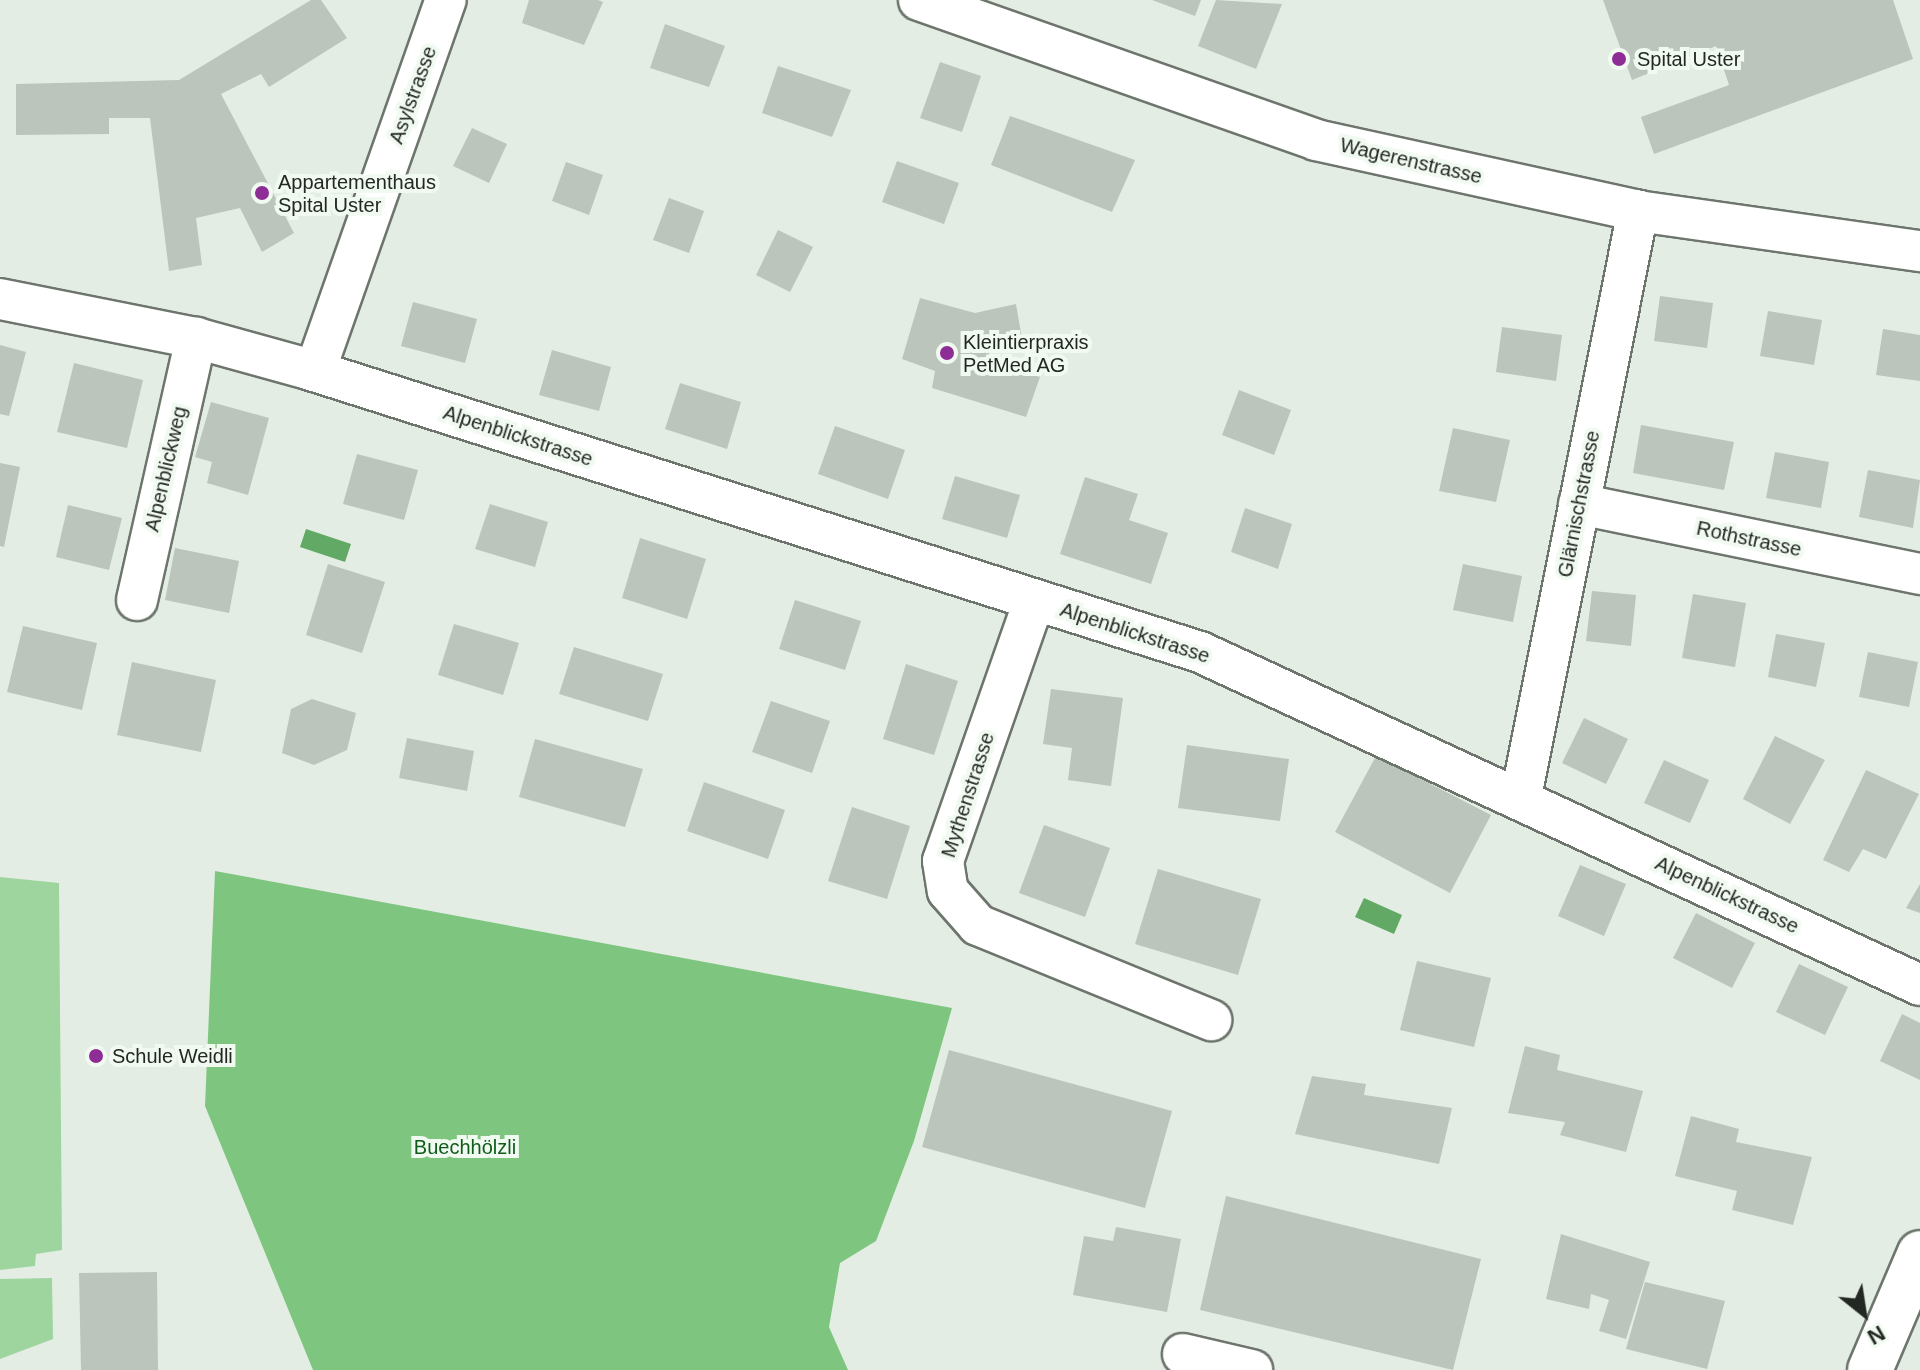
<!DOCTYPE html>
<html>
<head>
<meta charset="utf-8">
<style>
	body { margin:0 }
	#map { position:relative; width:1920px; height:1370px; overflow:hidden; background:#e4ede3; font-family:Helvetica,sans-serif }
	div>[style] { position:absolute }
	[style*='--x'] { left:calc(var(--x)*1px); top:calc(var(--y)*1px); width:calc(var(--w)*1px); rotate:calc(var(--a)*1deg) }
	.green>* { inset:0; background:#9ed59e }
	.forest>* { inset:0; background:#7ec680 }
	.water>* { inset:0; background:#61a964 }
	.building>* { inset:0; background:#bcc5bb }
	.roads { filter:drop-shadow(2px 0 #6d756d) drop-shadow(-2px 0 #6d756d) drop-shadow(0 2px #6d756d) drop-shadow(0 -2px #6d756d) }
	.street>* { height:40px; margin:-20px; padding:0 20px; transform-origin:20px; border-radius:20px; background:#fff }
	.secondary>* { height:44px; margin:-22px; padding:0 22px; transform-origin:22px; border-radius:22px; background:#fff }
	.dots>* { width:22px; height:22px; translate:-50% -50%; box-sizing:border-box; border:4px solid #f1faf1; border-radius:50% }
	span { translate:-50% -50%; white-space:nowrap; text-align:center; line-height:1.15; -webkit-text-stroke:8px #f1faf1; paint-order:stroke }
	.poi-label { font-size:20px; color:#242824 }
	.left { translate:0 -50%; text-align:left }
	.street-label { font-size:20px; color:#242824 }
	.park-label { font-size:20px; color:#0f5c1a }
	.north { position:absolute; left:1824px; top:1274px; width:80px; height:80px; -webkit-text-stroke:6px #f1faf1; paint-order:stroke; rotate:150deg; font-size:22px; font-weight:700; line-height:32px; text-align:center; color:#242824 }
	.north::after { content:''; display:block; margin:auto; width:28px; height:36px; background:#242824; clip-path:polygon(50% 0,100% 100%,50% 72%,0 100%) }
</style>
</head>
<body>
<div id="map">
	<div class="green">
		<i style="clip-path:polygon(0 877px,59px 883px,62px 1250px,36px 1254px,35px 1266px,0 1270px)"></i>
		<i style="clip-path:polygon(52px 1278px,53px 1339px,0 1359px,0 1279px)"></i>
	</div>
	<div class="forest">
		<i style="clip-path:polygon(215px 871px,952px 1008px,914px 1141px,876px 1241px,840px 1263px,829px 1327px,848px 1370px,313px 1370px,205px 1106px)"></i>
	</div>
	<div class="water">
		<i style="clip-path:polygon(306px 529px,351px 544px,345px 562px,300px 547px)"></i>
		<i style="clip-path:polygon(1364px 898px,1402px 915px,1394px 934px,1355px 917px)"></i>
	</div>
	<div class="building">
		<i style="clip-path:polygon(311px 0,321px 0,347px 38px,269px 87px,261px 74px,221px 94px,294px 233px,262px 252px,240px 208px,196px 218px,202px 265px,169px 271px,150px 118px,109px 118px,109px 134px,16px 135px,16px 84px,179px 80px)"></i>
		<i style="clip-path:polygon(529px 0,598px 0,603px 2px,584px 45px,522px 23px)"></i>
		<i style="clip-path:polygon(1152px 0,1201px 0,1195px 16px)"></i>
		<i style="clip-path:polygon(1216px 0,1282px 4px,1256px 69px,1198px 46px)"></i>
		<i style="clip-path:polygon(1603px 0,1893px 0,1913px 59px,1654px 154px,1641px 117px,1729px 85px,1716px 46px,1632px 80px)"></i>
		<i style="clip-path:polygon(665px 24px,725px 46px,709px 87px,650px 68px)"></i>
		<i style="clip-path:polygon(940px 62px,981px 76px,962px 132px,920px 118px)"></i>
		<i style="clip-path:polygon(778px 66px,851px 90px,832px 137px,762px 113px)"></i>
		<i style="clip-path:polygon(1010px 116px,1135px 160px,1112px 212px,991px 165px)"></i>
		<i style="clip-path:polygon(472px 128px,507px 144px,489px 183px,453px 166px)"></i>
		<i style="clip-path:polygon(897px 161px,959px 183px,944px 224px,882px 202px)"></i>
		<i style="clip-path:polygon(566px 162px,603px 175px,589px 215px,552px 201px)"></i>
		<i style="clip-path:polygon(669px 198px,704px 211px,689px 253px,653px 240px)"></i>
		<i style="clip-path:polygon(778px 230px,813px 247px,790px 292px,756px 275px)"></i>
		<i style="clip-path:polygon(1660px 296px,1713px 303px,1707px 348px,1654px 341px)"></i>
		<i style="clip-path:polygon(920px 298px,975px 313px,1016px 304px,1022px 339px,991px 347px,987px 360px,1040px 377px,1026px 417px,932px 388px,935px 371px,902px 359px)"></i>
		<i style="clip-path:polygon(413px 302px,477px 319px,465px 363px,401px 346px)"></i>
		<i style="clip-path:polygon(1768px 311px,1822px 320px,1814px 365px,1760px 356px)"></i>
		<i style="clip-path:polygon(1502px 327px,1562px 335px,1556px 381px,1496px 372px)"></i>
		<i style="clip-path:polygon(1883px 329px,1920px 335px,1920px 381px,1876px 375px)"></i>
		<i style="clip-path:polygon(0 345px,26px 352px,9px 416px,0 414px)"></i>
		<i style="clip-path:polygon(552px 350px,611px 367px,599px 411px,539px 395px)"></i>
		<i style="clip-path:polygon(74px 363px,143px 380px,127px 448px,57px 432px)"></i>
		<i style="clip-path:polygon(680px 383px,741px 402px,727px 449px,665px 429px)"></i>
		<i style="clip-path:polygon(1239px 390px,1291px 410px,1274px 455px,1222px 435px)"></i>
		<i style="clip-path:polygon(211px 402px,269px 418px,248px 495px,207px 483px,212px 462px,195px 457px)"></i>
		<i style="clip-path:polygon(1641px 425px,1734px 442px,1724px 490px,1633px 473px)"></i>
		<i style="clip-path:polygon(835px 426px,905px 450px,888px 499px,818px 474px)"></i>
		<i style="clip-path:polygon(1453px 428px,1510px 440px,1496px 502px,1439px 491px)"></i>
		<i style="clip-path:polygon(1775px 452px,1829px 462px,1821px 508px,1766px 498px)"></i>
		<i style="clip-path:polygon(357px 454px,418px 470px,404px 520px,343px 504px)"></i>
		<i style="clip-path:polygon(0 463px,20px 467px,4px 547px,0 546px)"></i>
		<i style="clip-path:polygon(1868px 470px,1920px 480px,1913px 528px,1859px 517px)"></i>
		<i style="clip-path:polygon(955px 476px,1020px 495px,1007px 538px,942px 519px)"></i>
		<i style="clip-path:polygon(1085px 477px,1138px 494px,1129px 520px,1168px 533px,1151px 584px,1060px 554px)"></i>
		<i style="clip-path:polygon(490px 504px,548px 522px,535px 567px,475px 549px)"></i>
		<i style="clip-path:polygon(68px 505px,122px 518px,109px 570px,56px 557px)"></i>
		<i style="clip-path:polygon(1245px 508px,1292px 524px,1278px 569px,1231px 552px)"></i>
		<i style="clip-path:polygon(640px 538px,706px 559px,687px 619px,622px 598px)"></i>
		<i style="clip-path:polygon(175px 548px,239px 561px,229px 613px,165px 600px)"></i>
		<i style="clip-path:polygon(328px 564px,385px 582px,362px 653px,306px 635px)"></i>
		<i style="clip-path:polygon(1463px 564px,1522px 576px,1513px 622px,1453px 610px)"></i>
		<i style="clip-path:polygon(1592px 591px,1636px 595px,1631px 646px,1586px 641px)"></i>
		<i style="clip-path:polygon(1693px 594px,1746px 603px,1735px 667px,1682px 658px)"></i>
		<i style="clip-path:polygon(795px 600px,861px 621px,845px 670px,779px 649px)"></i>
		<i style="clip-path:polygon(454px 624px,519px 643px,503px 695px,438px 675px)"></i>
		<i style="clip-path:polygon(23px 626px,97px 643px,82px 710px,7px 692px)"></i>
		<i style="clip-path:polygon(1776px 634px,1825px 643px,1816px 687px,1768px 677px)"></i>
		<i style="clip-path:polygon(574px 647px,663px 674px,648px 721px,559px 694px)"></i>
		<i style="clip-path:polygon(1868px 652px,1918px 662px,1909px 707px,1859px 697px)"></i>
		<i style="clip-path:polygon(132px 662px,216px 680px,201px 752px,117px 735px)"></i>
		<i style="clip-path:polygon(906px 664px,958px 681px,934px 755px,883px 739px)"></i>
		<i style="clip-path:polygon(1051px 689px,1123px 698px,1111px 786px,1068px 780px,1072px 748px,1043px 744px)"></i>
		<i style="clip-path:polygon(312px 699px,356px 713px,347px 750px,314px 765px,282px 753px,291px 709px)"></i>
		<i style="clip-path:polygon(771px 701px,830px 721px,812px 773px,752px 752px)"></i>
		<i style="clip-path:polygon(1584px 718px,1628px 739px,1606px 784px,1562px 763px)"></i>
		<i style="clip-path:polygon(1775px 736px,1825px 760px,1790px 824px,1743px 799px)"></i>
		<i style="clip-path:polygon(407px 738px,474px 751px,467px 791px,399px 778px)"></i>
		<i style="clip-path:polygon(535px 739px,643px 769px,625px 827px,519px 797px)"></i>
		<i style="clip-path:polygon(1187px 745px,1289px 759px,1280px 821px,1178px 808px)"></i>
		<i style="clip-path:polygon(1376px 756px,1491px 815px,1450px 893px,1335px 832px)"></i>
		<i style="clip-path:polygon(1664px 760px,1709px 780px,1690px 823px,1644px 803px)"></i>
		<i style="clip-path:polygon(1866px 770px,1919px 794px,1886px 859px,1863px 849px,1849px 872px,1823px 860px)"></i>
		<i style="clip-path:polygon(704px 782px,785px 810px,768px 859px,687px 831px)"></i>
		<i style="clip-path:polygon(852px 807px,910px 826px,887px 899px,828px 881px)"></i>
		<i style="clip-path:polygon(1044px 825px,1110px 848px,1085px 917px,1019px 893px)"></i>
		<i style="clip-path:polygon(1580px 865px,1626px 884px,1604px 936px,1558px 916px)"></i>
		<i style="clip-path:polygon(1158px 869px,1261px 899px,1238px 975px,1135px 944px)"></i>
		<i style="clip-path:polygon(1920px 884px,1920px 913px,1906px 908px)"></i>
		<i style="clip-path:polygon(1696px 913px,1755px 943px,1732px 988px,1673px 958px)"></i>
		<i style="clip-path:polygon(1417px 961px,1491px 978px,1474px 1047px,1400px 1030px)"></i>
		<i style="clip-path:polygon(1799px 964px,1848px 987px,1825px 1035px,1776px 1012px)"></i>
		<i style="clip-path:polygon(1902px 1014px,1920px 1023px,1920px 1080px,1880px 1061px)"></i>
		<i style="clip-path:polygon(1525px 1046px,1560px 1055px,1557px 1070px,1643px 1091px,1626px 1152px,1560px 1135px,1565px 1122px,1508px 1113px)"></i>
		<i style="clip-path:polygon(949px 1050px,1172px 1111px,1145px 1208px,922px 1147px)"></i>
		<i style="clip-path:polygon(1312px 1076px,1366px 1084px,1364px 1095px,1452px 1108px,1439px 1164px,1295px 1134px)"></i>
		<i style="clip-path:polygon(1691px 1116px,1739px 1129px,1736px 1142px,1812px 1157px,1793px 1225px,1732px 1210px,1737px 1191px,1675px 1176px)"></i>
		<i style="clip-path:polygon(1226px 1196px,1481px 1259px,1453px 1370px,1200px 1310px)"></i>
		<i style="clip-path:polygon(1116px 1227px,1181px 1239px,1167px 1312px,1073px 1295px,1084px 1236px,1113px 1241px)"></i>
		<i style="clip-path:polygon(1561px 1234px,1650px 1262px,1626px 1339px,1599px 1331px,1609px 1300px,1591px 1294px,1589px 1309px,1546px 1299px)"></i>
		<i style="clip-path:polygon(157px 1272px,158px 1370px,81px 1370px,79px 1273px)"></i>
		<i style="clip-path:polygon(1645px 1282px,1725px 1301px,1707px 1369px,1626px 1349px)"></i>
	</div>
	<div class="roads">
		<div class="street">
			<i style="--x:919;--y:0;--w:421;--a:19.4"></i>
			<i style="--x:1316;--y:140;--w:330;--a:12.4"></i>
			<i style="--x:1638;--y:211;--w:285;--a:8.1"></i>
			<i style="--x:0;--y:299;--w:200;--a:11.3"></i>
			<i style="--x:196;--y:338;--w:119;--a:15.5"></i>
			<i style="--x:311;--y:370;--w:933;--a:17.6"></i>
			<i style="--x:1200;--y:652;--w:793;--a:24.82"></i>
			<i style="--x:315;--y:371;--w:393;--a:-70.6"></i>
			<i style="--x:1579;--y:504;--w:348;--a:11.6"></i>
			<i style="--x:137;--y:600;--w:269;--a:-77.3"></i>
			<i style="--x:1034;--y:601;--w:275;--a:109.3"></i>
			<i style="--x:943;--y:861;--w:30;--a:81"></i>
			<i style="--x:948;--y:891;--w:45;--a:48.6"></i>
			<i style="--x:978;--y:925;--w:252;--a:22.2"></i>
			<i style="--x:1521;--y:797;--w:598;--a:-78.71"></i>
			<i style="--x:1183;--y:1354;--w:71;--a:13.1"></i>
		</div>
		<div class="secondary">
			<i style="--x:1870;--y:1370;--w:127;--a:-66.9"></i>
		</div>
	</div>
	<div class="dots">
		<i style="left:1619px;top:59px;background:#8e2d96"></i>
		<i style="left:262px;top:193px;background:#8e2d96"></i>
		<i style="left:947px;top:353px;background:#8e2d96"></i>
		<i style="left:96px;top:1056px;background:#8e2d96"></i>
	</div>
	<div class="poi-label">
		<span class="left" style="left:1637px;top:59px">Spital Uster</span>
		<span class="left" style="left:278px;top:194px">Appartementhaus<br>Spital Uster</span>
		<span class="left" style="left:963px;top:354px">Kleintierpraxis<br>PetMed AG</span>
		<span class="left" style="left:112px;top:1056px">Schule Weidli</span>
	</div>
	<div class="street-label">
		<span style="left:413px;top:95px;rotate:-70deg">Asylstrasse</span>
		<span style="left:1411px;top:161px;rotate:13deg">Wagerenstrasse</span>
		<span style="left:518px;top:436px;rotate:18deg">Alpenblickstrasse</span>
		<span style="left:166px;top:469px;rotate:-77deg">Alpenblickweg</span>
		<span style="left:1579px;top:504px;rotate:-79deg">Glärnischstrasse</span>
		<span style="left:1749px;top:539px;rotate:12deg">Rothstrasse</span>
		<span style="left:1135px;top:633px;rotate:18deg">Alpenblickstrasse</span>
		<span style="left:968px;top:795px;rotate:-72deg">Mythenstrasse</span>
		<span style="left:1727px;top:895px;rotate:25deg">Alpenblickstrasse</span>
	</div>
	<div class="park-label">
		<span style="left:465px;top:1147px">Buechhölzli</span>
	</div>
	<div class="north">N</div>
</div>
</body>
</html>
